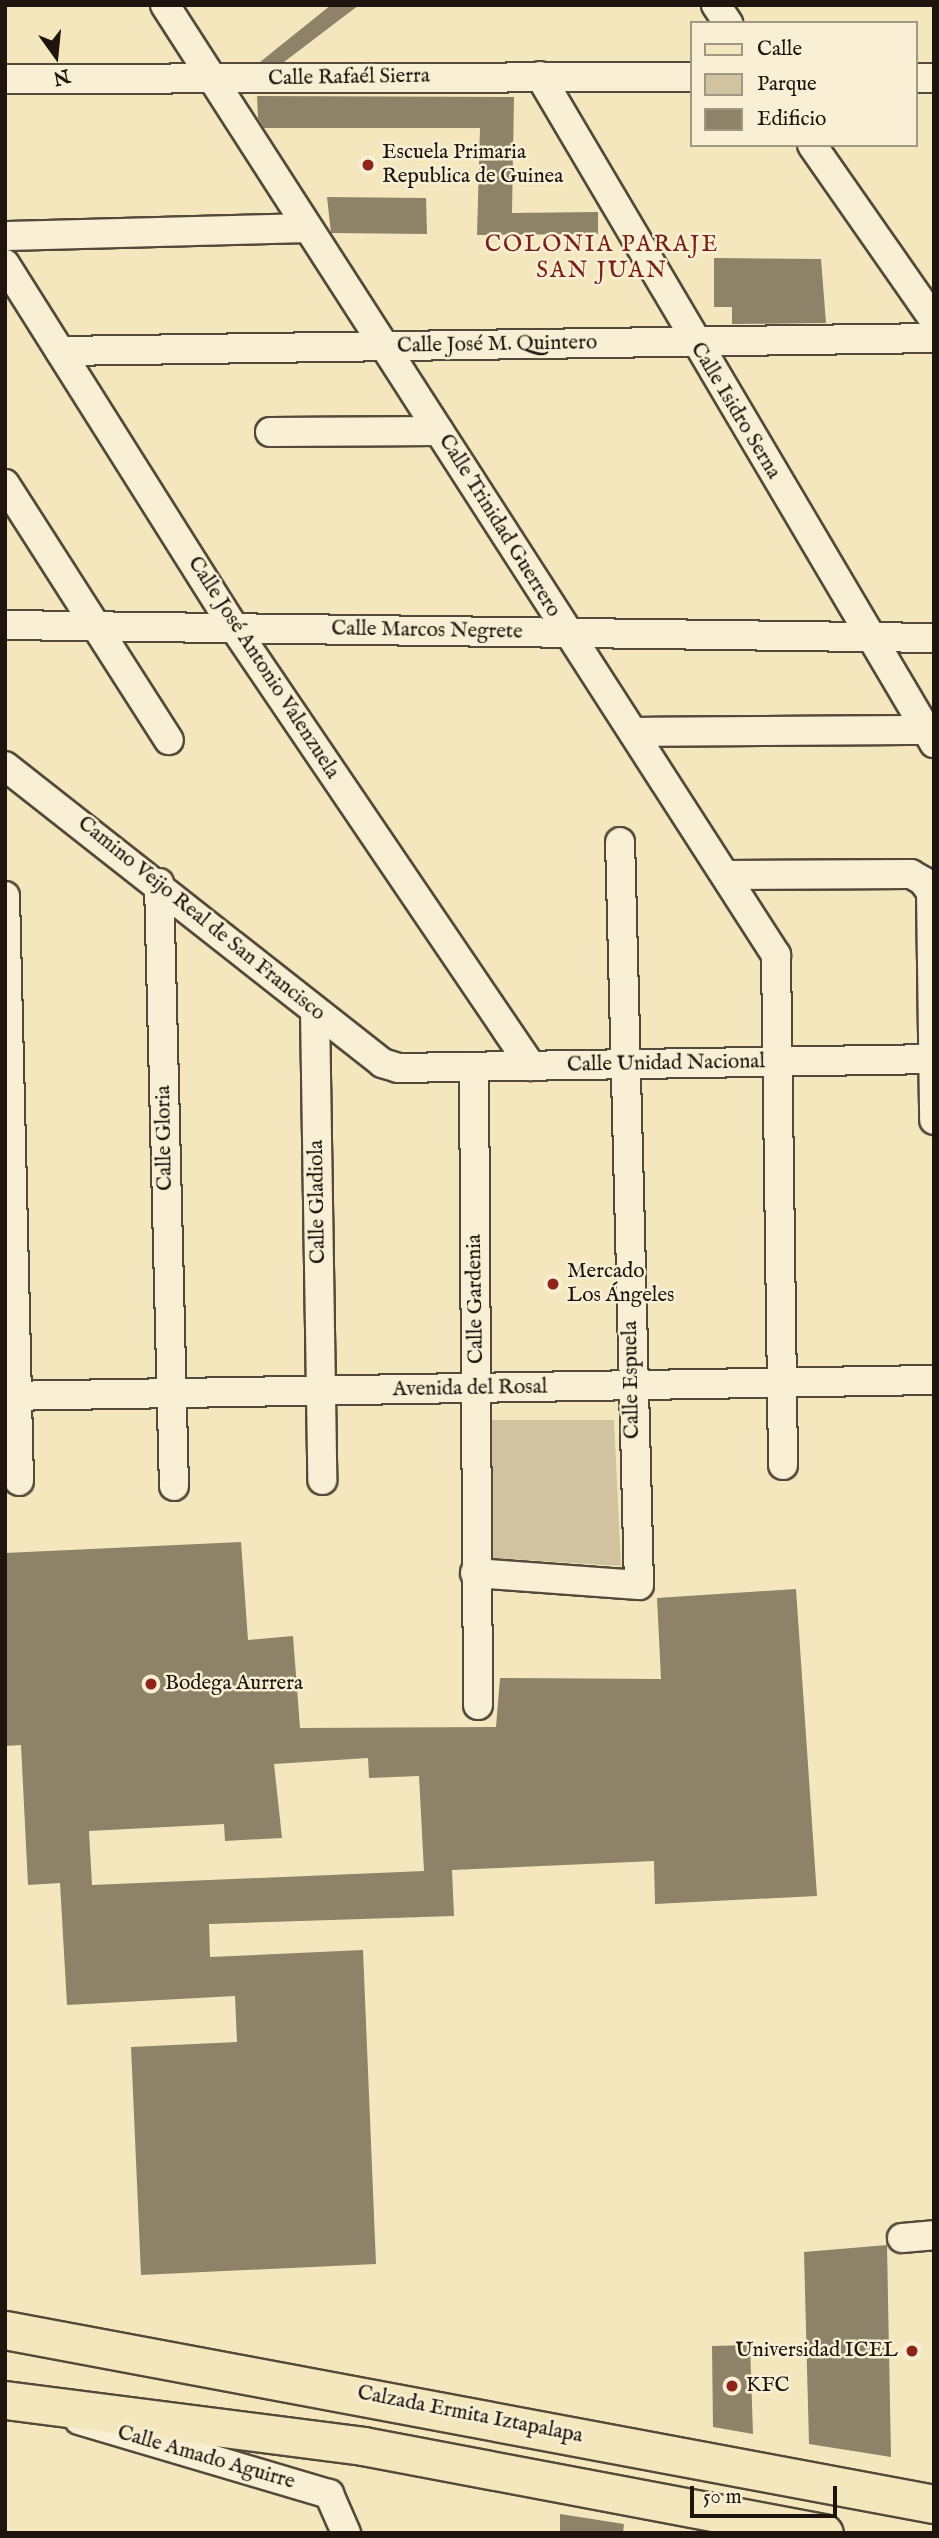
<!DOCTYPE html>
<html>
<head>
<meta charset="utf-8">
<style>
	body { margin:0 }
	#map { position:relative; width:939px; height:2538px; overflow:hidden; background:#f5e7bd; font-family:"IM FELL English",serif }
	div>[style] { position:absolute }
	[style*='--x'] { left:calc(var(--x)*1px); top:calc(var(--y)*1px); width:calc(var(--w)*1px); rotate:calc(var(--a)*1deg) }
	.green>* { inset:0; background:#d1c39f }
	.building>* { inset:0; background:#8e8269 }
	.roads { filter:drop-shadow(2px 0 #54493a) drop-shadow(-2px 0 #54493a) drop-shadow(0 2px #54493a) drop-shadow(0 -2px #54493a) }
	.minor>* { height:28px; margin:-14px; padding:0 14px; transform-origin:14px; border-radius:14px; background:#f8efd4 }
	.major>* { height:37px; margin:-18.5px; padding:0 18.5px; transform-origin:18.5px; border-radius:18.5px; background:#f5e7bd }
	.dots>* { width:19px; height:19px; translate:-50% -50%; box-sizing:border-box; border:4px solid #f8efd4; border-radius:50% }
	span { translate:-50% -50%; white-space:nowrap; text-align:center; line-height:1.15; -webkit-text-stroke:5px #f8efd4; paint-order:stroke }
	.street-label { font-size:21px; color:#1f140e }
	.poi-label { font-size:21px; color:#1f140e }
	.left { translate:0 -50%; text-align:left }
	.right { translate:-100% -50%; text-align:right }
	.neighbourhood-label { font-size:23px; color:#7a1f14; letter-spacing:2px }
	.frame { position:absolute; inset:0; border:7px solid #1f140e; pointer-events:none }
	.legend { position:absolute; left:690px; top:21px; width:228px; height:126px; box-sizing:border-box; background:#f8efd4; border:2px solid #a19785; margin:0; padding:9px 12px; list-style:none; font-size:21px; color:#1f140e }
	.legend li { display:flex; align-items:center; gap:14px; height:35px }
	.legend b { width:35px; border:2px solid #a19785 }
	.north { position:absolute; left:21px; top:21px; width:70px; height:70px; -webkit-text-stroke:5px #f8efd4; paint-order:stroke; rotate:165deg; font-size:19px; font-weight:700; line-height:28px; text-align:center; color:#1f140e }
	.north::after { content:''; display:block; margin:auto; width:24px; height:32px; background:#1f140e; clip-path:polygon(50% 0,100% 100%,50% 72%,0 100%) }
	.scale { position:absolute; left:690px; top:2486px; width:147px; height:32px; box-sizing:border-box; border:4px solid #1f140e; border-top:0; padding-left:9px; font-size:21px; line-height:24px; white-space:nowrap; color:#1f140e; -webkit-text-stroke:5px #f8efd4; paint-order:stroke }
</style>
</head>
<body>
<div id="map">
	<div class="green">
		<i style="clip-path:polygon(483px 1420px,614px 1420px,621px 1566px,490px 1558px)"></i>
	</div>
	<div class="building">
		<i style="clip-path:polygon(331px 5px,359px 5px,284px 62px,260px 62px)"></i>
		<i style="clip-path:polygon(257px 96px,514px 97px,512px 213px,598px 212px,598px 234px,477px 235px,480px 128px,264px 128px,258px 118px)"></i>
		<i style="clip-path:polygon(327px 197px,426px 198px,427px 234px,331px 233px)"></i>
		<i style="clip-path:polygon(714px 258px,821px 259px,826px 323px,732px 324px,732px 307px,714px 307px)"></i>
		<i style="clip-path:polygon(evenodd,241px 1542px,248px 1640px,293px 1636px,300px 1728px,496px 1727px,500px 1678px,661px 1679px,657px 1598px,796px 1589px,817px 1896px,655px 1904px,654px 1861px,452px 1870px,454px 1916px,209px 1924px,210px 1957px,363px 1950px,376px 2264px,141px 2275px,131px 2047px,237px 2042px,235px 1996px,67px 2005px,60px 1883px,28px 1885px,21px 1745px,5px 1746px,5px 1553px,241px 1542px,368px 1758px,369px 1778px,419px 1776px,424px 1871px,92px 1885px,89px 1831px,224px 1824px,225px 1841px,282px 1838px,274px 1764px,368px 1758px)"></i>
		<i style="clip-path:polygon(887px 2245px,891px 2457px,809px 2444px,804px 2252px)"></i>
		<i style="clip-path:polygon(750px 2345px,753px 2434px,713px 2427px,712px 2346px)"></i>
		<i style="clip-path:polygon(560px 2514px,624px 2524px,623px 2533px,560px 2533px)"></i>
	</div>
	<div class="roads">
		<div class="minor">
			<i style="--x:165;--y:5;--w:1130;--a:57.25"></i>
			<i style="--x:776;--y:955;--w:510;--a:89.21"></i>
			<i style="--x:716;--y:5;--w:22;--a:56"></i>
			<i style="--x:540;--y:76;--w:775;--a:59.43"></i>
			<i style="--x:916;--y:78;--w:18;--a:0"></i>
			<i style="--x:5;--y:79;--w:687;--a:-0.17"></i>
			<i style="--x:812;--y:145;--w:213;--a:55.1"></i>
			<i style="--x:5;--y:236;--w:299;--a:-1.5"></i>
			<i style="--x:5;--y:264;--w:431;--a:57.8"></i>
			<i style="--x:235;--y:629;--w:528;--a:55.89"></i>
			<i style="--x:60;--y:351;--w:874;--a:-0.85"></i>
			<i style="--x:270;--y:432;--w:169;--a:-0.3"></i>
			<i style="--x:5;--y:484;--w:304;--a:57.4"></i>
			<i style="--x:5;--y:625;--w:929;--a:0.8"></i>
			<i style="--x:633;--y:732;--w:301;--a:-0.4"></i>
			<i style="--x:5;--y:766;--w:480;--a:38.2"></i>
			<i style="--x:382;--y:1063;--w:17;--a:17"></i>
			<i style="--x:398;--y:1068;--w:536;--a:-0.96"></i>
			<i style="--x:726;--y:875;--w:185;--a:-0.3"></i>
			<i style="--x:911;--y:874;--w:14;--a:30"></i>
			<i style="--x:923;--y:881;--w:14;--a:54"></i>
			<i style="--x:931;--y:892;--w:228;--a:89.2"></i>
			<i style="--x:159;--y:883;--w:603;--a:88.58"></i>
			<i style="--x:5;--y:896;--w:585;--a:88.63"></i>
			<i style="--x:315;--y:1011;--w:469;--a:89.1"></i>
			<i style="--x:474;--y:1067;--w:638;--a:89.64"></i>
			<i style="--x:5;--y:1396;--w:929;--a:-0.99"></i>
			<i style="--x:475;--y:1573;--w:164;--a:4.2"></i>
			<i style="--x:639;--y:1585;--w:743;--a:-91.46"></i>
			<i style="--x:902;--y:2238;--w:32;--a:-5"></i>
			<i style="--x:79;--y:2420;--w:261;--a:16.5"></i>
			<i style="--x:329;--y:2494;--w:43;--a:66.4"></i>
		</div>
		<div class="major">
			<i style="--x:5;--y:2330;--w:945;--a:10.61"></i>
			<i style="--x:5;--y:2400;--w:361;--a:7.3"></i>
			<i style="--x:363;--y:2446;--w:469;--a:10.7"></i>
		</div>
	</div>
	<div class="dots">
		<i style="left:368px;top:165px;background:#8f2418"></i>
		<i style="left:553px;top:1284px;background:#8f2418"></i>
		<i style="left:151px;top:1684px;background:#8f2418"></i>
		<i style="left:912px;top:2351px;background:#8f2418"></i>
		<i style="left:732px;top:2386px;background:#8f2418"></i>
	</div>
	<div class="street-label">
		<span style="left:349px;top:78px;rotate:-1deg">Calle Rafaél Sierra</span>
		<span style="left:497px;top:345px;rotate:-1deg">Calle José M. Quintero</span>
		<span style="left:735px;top:411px;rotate:59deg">Calle Isidro Serna</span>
		<span style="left:499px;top:526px;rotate:58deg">Calle Trinidad Guerrero</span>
		<span style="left:427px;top:631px;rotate:1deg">Calle Marcos Negrete</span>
		<span style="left:263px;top:668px;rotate:57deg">Calle José Antonio Valenzuela</span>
		<span style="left:201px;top:919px;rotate:39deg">Camino Veijo Real de San Francisco</span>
		<span style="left:666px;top:1064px;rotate:-1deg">Calle Unidad Nacional</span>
		<span style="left:165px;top:1138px;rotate:-91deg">Calle Gloria</span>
		<span style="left:318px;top:1202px;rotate:-91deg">Calle Gladiola</span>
		<span style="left:476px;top:1299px;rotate:-91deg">Calle Gardenia</span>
		<span style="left:632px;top:1380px;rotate:-91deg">Calle Espuela</span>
		<span style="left:470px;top:1389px;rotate:-1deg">Avenida del Rosal</span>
		<span style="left:470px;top:2415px;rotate:11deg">Calzada Ermita Iztapalapa</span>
		<span style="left:206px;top:2458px;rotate:16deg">Calle Amado Aguirre</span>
	</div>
	<div class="poi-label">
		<span class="left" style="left:382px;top:165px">Escuela Primaria<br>Republica de Guinea</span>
		<span class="left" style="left:567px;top:1284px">Mercado<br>Los Ángeles</span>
		<span class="left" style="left:165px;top:1684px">Bodega Aurrera</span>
		<span class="right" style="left:898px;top:2351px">Universidad ICEL</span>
		<span class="left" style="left:746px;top:2386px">KFC</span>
	</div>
	<div class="neighbourhood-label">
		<span style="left:602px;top:258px">COLONIA PARAJE<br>SAN JUAN</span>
	</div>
	<div class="frame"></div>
	<ul class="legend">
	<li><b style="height:9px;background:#f5e7bd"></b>Calle</li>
	<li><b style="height:19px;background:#d1c39f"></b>Parque</li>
	<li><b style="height:19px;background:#8e8269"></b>Edificio</li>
	</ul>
	<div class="north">N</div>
	<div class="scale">50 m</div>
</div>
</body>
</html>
